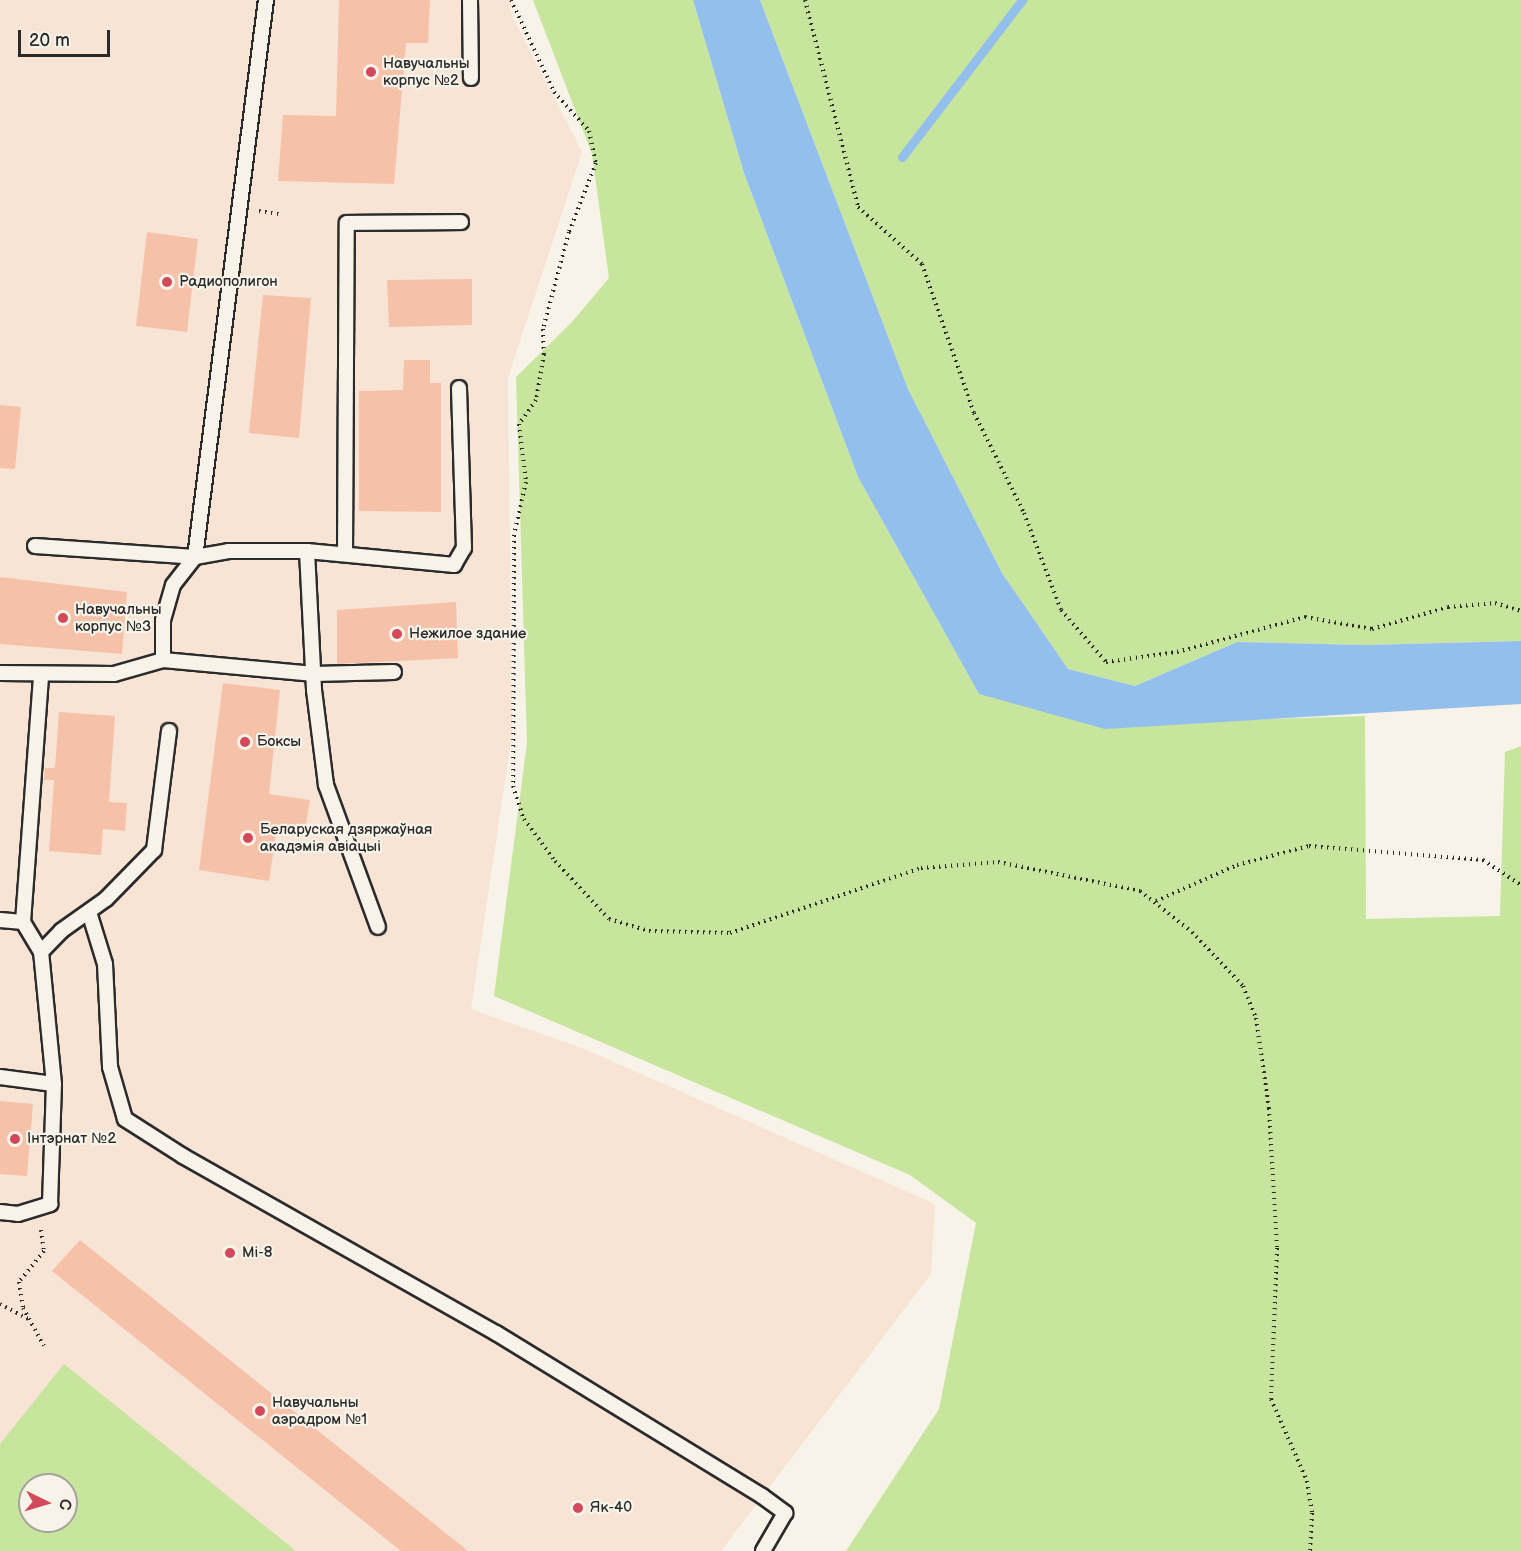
<!DOCTYPE html>
<html>
<head>
<meta charset="utf-8">
<style>
	body { margin:0 }
	#map { position:relative; width:1521px; height:1551px; overflow:hidden; background:#f7f3e8; font-family:"Balsamiq Sans",sans-serif }
	div>[style] { position:absolute }
	[style*='--x'] { left:calc(var(--x)*1px); top:calc(var(--y)*1px); width:calc(var(--w)*1px); rotate:calc(var(--a)*1deg) }
	.built>* { inset:0; background:#f7e4d5 }
	.green>* { inset:0; background:#c7e59d }
	.water>* { inset:0; background:#93bfec }
	.stream>* { height:9px; margin:-4.5px; padding:0 4.5px; transform-origin:4.5px; border-radius:4.5px; background:#93bfec }
	.building>* { inset:0; background:#f6c1a9 }
	.path>* { height:4px; margin-top:-2px; transform-origin:0; background:repeating-linear-gradient(90deg,#2b2b2b 0 1.5px,transparent 0 6px) }
	.roads { filter:drop-shadow(2px 0 #2b2b2b) drop-shadow(-2px 0 #2b2b2b) drop-shadow(0 2px #2b2b2b) drop-shadow(0 -2px #2b2b2b) }
	.service>* { height:14px; margin:-7px; padding:0 7px; transform-origin:7px; border-radius:7px; background:#f7f3e8 }
	.dots>* { width:16px; height:16px; translate:-50% -50%; box-sizing:border-box; border:3px solid #f7f3e8; border-radius:50% }
	span { translate:-50% -50%; white-space:nowrap; text-align:center; line-height:1.15; -webkit-text-stroke:4.5px #f7f3e8; paint-order:stroke }
	.poi-label { font-size:15px; color:#2b2b2b }
	.left { translate:0 -50%; text-align:left }
	.north { position:absolute; left:18px; top:1473px; width:60px; height:60px; box-sizing:border-box; background:#f7f3e8; border:2px solid #a5a39c; border-radius:50%; rotate:95deg; font-size:16px; font-weight:700; line-height:24px; text-align:center; color:#2b2b2b }
	.north::after { content:''; display:block; margin:auto; width:21px; height:27px; background:#d1495b; clip-path:polygon(50% 0,100% 100%,50% 72%,0 100%) }
	.scale { position:absolute; left:18px; top:30px; width:92px; height:27px; box-sizing:border-box; border:3px solid #2b2b2b; border-top:0; padding-left:8px; font-size:18px; line-height:21px; white-space:nowrap; color:#2b2b2b; -webkit-text-stroke:4px #f7f3e8; paint-order:stroke }
</style>
</head>
<body>
<div id="map">
	<div class="built">
		<i style="clip-path:polygon(evenodd,0 0,509px 0,512px 16px,582px 152px,508px 378px,512px 734px,471px 1009px,587px 1050px,935px 1204px,931px 1274px,721px 1551px,0 1551px,0 0,30px 1485px,66px 1485px,66px 1521px,30px 1521px,30px 1485px)"></i>
	</div>
	<div class="green">
		<i style="clip-path:polygon(533px 0,693px 0,744px 173px,858px 477px,979px 694px,1239px 720px,1365px 716px,1366px 919px,1500px 916px,1505px 752px,1521px 746px,1521px 1551px,846px 1551px,939px 1409px,976px 1223px,910px 1175px,494px 996px,527px 743px,516px 377px,572px 322px,609px 278px,592px 154px)"></i>
		<i style="clip-path:polygon(760px 0,1521px 0,1521px 641px,1365px 645px,1237px 642px,1135px 686px,1068px 669px,1002px 573px,908px 389px)"></i>
		<i style="clip-path:polygon(evenodd,64px 1364px,296px 1551px,0 1551px,0 1444px,64px 1364px,30px 1485px,66px 1485px,66px 1521px,30px 1521px,30px 1485px)"></i>
	</div>
	<div class="water">
		<i style="clip-path:polygon(693px 0,760px 0,908px 389px,1002px 573px,1068px 669px,1135px 686px,1237px 642px,1365px 645px,1521px 641px,1521px 704px,1105px 729px,979px 694px,858px 477px,744px 173px)"></i>
	</div>
	<div class="stream">
		<i style="--x:902;--y:157;--w:198;--a:-52.6"></i>
	</div>
	<div class="building">
		<i style="clip-path:polygon(339px 0,430px 0,428px 43px,406px 43px,394px 184px,278px 181px,283px 115px,336px 116px)"></i>
		<i style="clip-path:polygon(147px 232px,198px 239px,187px 332px,136px 326px)"></i>
		<i style="clip-path:polygon(472px 279px,472px 325px,389px 327px,387px 280px)"></i>
		<i style="clip-path:polygon(263px 295px,311px 298px,299px 438px,249px 433px)"></i>
		<i style="clip-path:polygon(404px 360px,430px 360px,430px 383px,441px 383px,441px 512px,359px 511px,359px 391px,403px 390px)"></i>
		<i style="clip-path:polygon(0 405px,21px 407px,15px 469px,0 468px)"></i>
		<i style="clip-path:polygon(0 577px,127px 592px,122px 654px,0 644px)"></i>
		<i style="clip-path:polygon(456px 602px,458px 658px,337px 664px,337px 610px)"></i>
		<i style="clip-path:polygon(223px 683px,280px 690px,269px 794px,310px 800px,304px 837px,276px 833px,269px 881px,199px 870px)"></i>
		<i style="clip-path:polygon(59px 712px,115px 716px,109px 802px,127px 803px,125px 831px,103px 829px,101px 855px,49px 851px,54px 780px,44px 780px,45px 768px,55px 768px)"></i>
		<i style="clip-path:polygon(0 1101px,33px 1104px,27px 1176px,0 1174px)"></i>
		<i style="clip-path:polygon(80px 1240px,468px 1551px,401px 1551px,52px 1271px)"></i>
	</div>
	<div class="path">
		<i style="--x:511;--y:0;--w:102;--a:64.9"></i>
		<i style="--x:554;--y:92;--w:52;--a:48.1"></i>
		<i style="--x:589;--y:131;--w:33;--a:78"></i>
		<i style="--x:596;--y:163;--w:74;--a:111.4"></i>
		<i style="--x:569;--y:232;--w:100;--a:105"></i>
		<i style="--x:543;--y:329;--w:25;--a:88"></i>
		<i style="--x:544;--y:354;--w:47;--a:99.9"></i>
		<i style="--x:536;--y:400;--w:29;--a:125"></i>
		<i style="--x:519;--y:424;--w:58;--a:83.1"></i>
		<i style="--x:526;--y:482;--w:54;--a:102.8"></i>
		<i style="--x:514;--y:535;--w:251;--a:90.2"></i>
		<i style="--x:513;--y:786;--w:35;--a:72"></i>
		<i style="--x:524;--y:819;--w:52;--a:53.6"></i>
		<i style="--x:555;--y:861;--w:79;--a:47"></i>
		<i style="--x:609;--y:919;--w:42;--a:16.7"></i>
		<i style="--x:649;--y:931;--w:81;--a:1.4"></i>
		<i style="--x:730;--y:933;--w:202;--a:-18.8"></i>
		<i style="--x:921;--y:868;--w:77;--a:-4.5"></i>
		<i style="--x:998;--y:862;--w:145;--a:11.5"></i>
		<i style="--x:1140;--y:891;--w:66;--a:38.3"></i>
		<i style="--x:1192;--y:932;--w:74;--a:46.6"></i>
		<i style="--x:1243;--y:986;--w:35;--a:68"></i>
		<i style="--x:1256;--y:1018;--w:91;--a:81.8"></i>
		<i style="--x:1269;--y:1108;--w:140;--a:86.7"></i>
		<i style="--x:1277;--y:1248;--w:151;--a:92.3"></i>
		<i style="--x:1271;--y:1399;--w:90;--a:66.3"></i>
		<i style="--x:1307;--y:1481;--w:32;--a:81"></i>
		<i style="--x:1312;--y:1513;--w:38;--a:93"></i>
		<i style="--x:805;--y:0;--w:214;--a:75.6"></i>
		<i style="--x:858;--y:207;--w:86;--a:41.7"></i>
		<i style="--x:922;--y:264;--w:158;--a:70.8"></i>
		<i style="--x:974;--y:413;--w:112;--a:63.4"></i>
		<i style="--x:1024;--y:513;--w:104;--a:69.1"></i>
		<i style="--x:1061;--y:610;--w:69;--a:49.1"></i>
		<i style="--x:1106;--y:662;--w:72;--a:-8"></i>
		<i style="--x:1177;--y:652;--w:133;--a:-15.3"></i>
		<i style="--x:1305;--y:617;--w:68;--a:10.2"></i>
		<i style="--x:1372;--y:629;--w:79;--a:-16.1"></i>
		<i style="--x:1448;--y:607;--w:47;--a:-4.9"></i>
		<i style="--x:1495;--y:603;--w:27;--a:17"></i>
		<i style="--x:259;--y:211;--w:20;--a:9"></i>
		<i style="--x:1156;--y:901;--w:89;--a:-24"></i>
		<i style="--x:1237;--y:865;--w:74;--a:-14.8"></i>
		<i style="--x:1309;--y:846;--w:175;--a:4.6"></i>
		<i style="--x:1483;--y:860;--w:45;--a:33.3"></i>
		<i style="--x:41;--y:1230;--w:21;--a:82"></i>
		<i style="--x:44;--y:1251;--w:40;--a:129"></i>
		<i style="--x:19;--y:1282;--w:26;--a:81"></i>
		<i style="--x:23;--y:1308;--w:43;--a:61.1"></i>
		<i style="--x:0;--y:1304;--w:32;--a:28"></i>
	</div>
	<div class="roads">
		<div class="service">
			<i style="--x:470;--y:0;--w:78;--a:89.3"></i>
			<i style="--x:35;--y:546;--w:160;--a:3.9"></i>
			<i style="--x:195;--y:557;--w:34;--a:-10"></i>
			<i style="--x:228;--y:551;--w:79;--a:0"></i>
			<i style="--x:307;--y:551;--w:148;--a:5.4"></i>
			<i style="--x:454;--y:565;--w:20;--a:-60"></i>
			<i style="--x:464;--y:548;--w:160;--a:-91.8"></i>
			<i style="--x:307;--y:551;--w:139;--a:87.1"></i>
			<i style="--x:314;--y:690;--w:96;--a:82.8"></i>
			<i style="--x:326;--y:785;--w:151;--a:69.9"></i>
			<i style="--x:345;--y:554;--w:331;--a:-89.7"></i>
			<i style="--x:347;--y:223;--w:114;--a:-0.5"></i>
			<i style="--x:163;--y:660;--w:152;--a:5.3"></i>
			<i style="--x:314;--y:674;--w:80;--a:-1.4"></i>
			<i style="--x:0;--y:673;--w:114;--a:0.5"></i>
			<i style="--x:114;--y:674;--w:51;--a:-15.9"></i>
			<i style="--x:163;--y:660;--w:40;--a:-90"></i>
			<i style="--x:163;--y:620;--w:36;--a:-74"></i>
			<i style="--x:173;--y:585;--w:36;--a:-52"></i>
			<i style="--x:195;--y:557;--w:562;--a:-82.74"></i>
			<i style="--x:89;--y:912;--w:54;--a:72.9"></i>
			<i style="--x:105;--y:964;--w:103;--a:87.2"></i>
			<i style="--x:110;--y:1067;--w:54;--a:73.9"></i>
			<i style="--x:125;--y:1119;--w:69;--a:32.5"></i>
			<i style="--x:183;--y:1156;--w:360;--a:29.5"></i>
			<i style="--x:496;--y:1333;--w:312;--a:31.5"></i>
			<i style="--x:762;--y:1496;--w:29;--a:36"></i>
			<i style="--x:785;--y:1513;--w:44;--a:120.1"></i>
			<i style="--x:0;--y:920;--w:23;--a:5"></i>
			<i style="--x:41;--y:952;--w:29;--a:-46"></i>
			<i style="--x:61;--y:931;--w:55;--a:-35.4"></i>
			<i style="--x:106;--y:899;--w:69;--a:-45.6"></i>
			<i style="--x:154;--y:850;--w:120;--a:-82.8"></i>
			<i style="--x:0;--y:1077;--w:54;--a:7.4"></i>
			<i style="--x:0;--y:1212;--w:18;--a:6"></i>
			<i style="--x:18;--y:1214;--w:34;--a:-17"></i>
			<i style="--x:50;--y:1204;--w:120;--a:-88.1"></i>
			<i style="--x:54;--y:1084;--w:133;--a:-95.6"></i>
			<i style="--x:41;--y:952;--w:35;--a:-121"></i>
			<i style="--x:23;--y:922;--w:247;--a:-85.8"></i>
		</div>
	</div>
	<div class="dots">
		<i style="left:371px;top:72px;background:#d1495b"></i>
		<i style="left:167px;top:282px;background:#d1495b"></i>
		<i style="left:63px;top:618px;background:#d1495b"></i>
		<i style="left:397px;top:634px;background:#d1495b"></i>
		<i style="left:245px;top:742px;background:#d1495b"></i>
		<i style="left:248px;top:838px;background:#d1495b"></i>
		<i style="left:15px;top:1139px;background:#d1495b"></i>
		<i style="left:230px;top:1253px;background:#d1495b"></i>
		<i style="left:260px;top:1411px;background:#d1495b"></i>
		<i style="left:578px;top:1508px;background:#d1495b"></i>
	</div>
	<div class="poi-label">
		<span class="left" style="left:383px;top:72px">Навучальны<br>корпус №2</span>
		<span class="left" style="left:179px;top:282px">Радиополигон</span>
		<span class="left" style="left:75px;top:618px">Навучальны<br>корпус №3</span>
		<span class="left" style="left:409px;top:634px">Нежилое здание</span>
		<span class="left" style="left:257px;top:742px">Боксы</span>
		<span class="left" style="left:260px;top:838px">Беларуская дзяржаўная<br>акадэмія авіацыі</span>
		<span class="left" style="left:27px;top:1139px">Інтэрнат №2</span>
		<span class="left" style="left:242px;top:1253px">Мі-8</span>
		<span class="left" style="left:272px;top:1411px">Навучальны<br>аэрадром №1</span>
		<span class="left" style="left:590px;top:1508px">Як-40</span>
	</div>
	<div class="north">С</div>
	<div class="scale">20 m</div>
</div>
</body>
</html>
